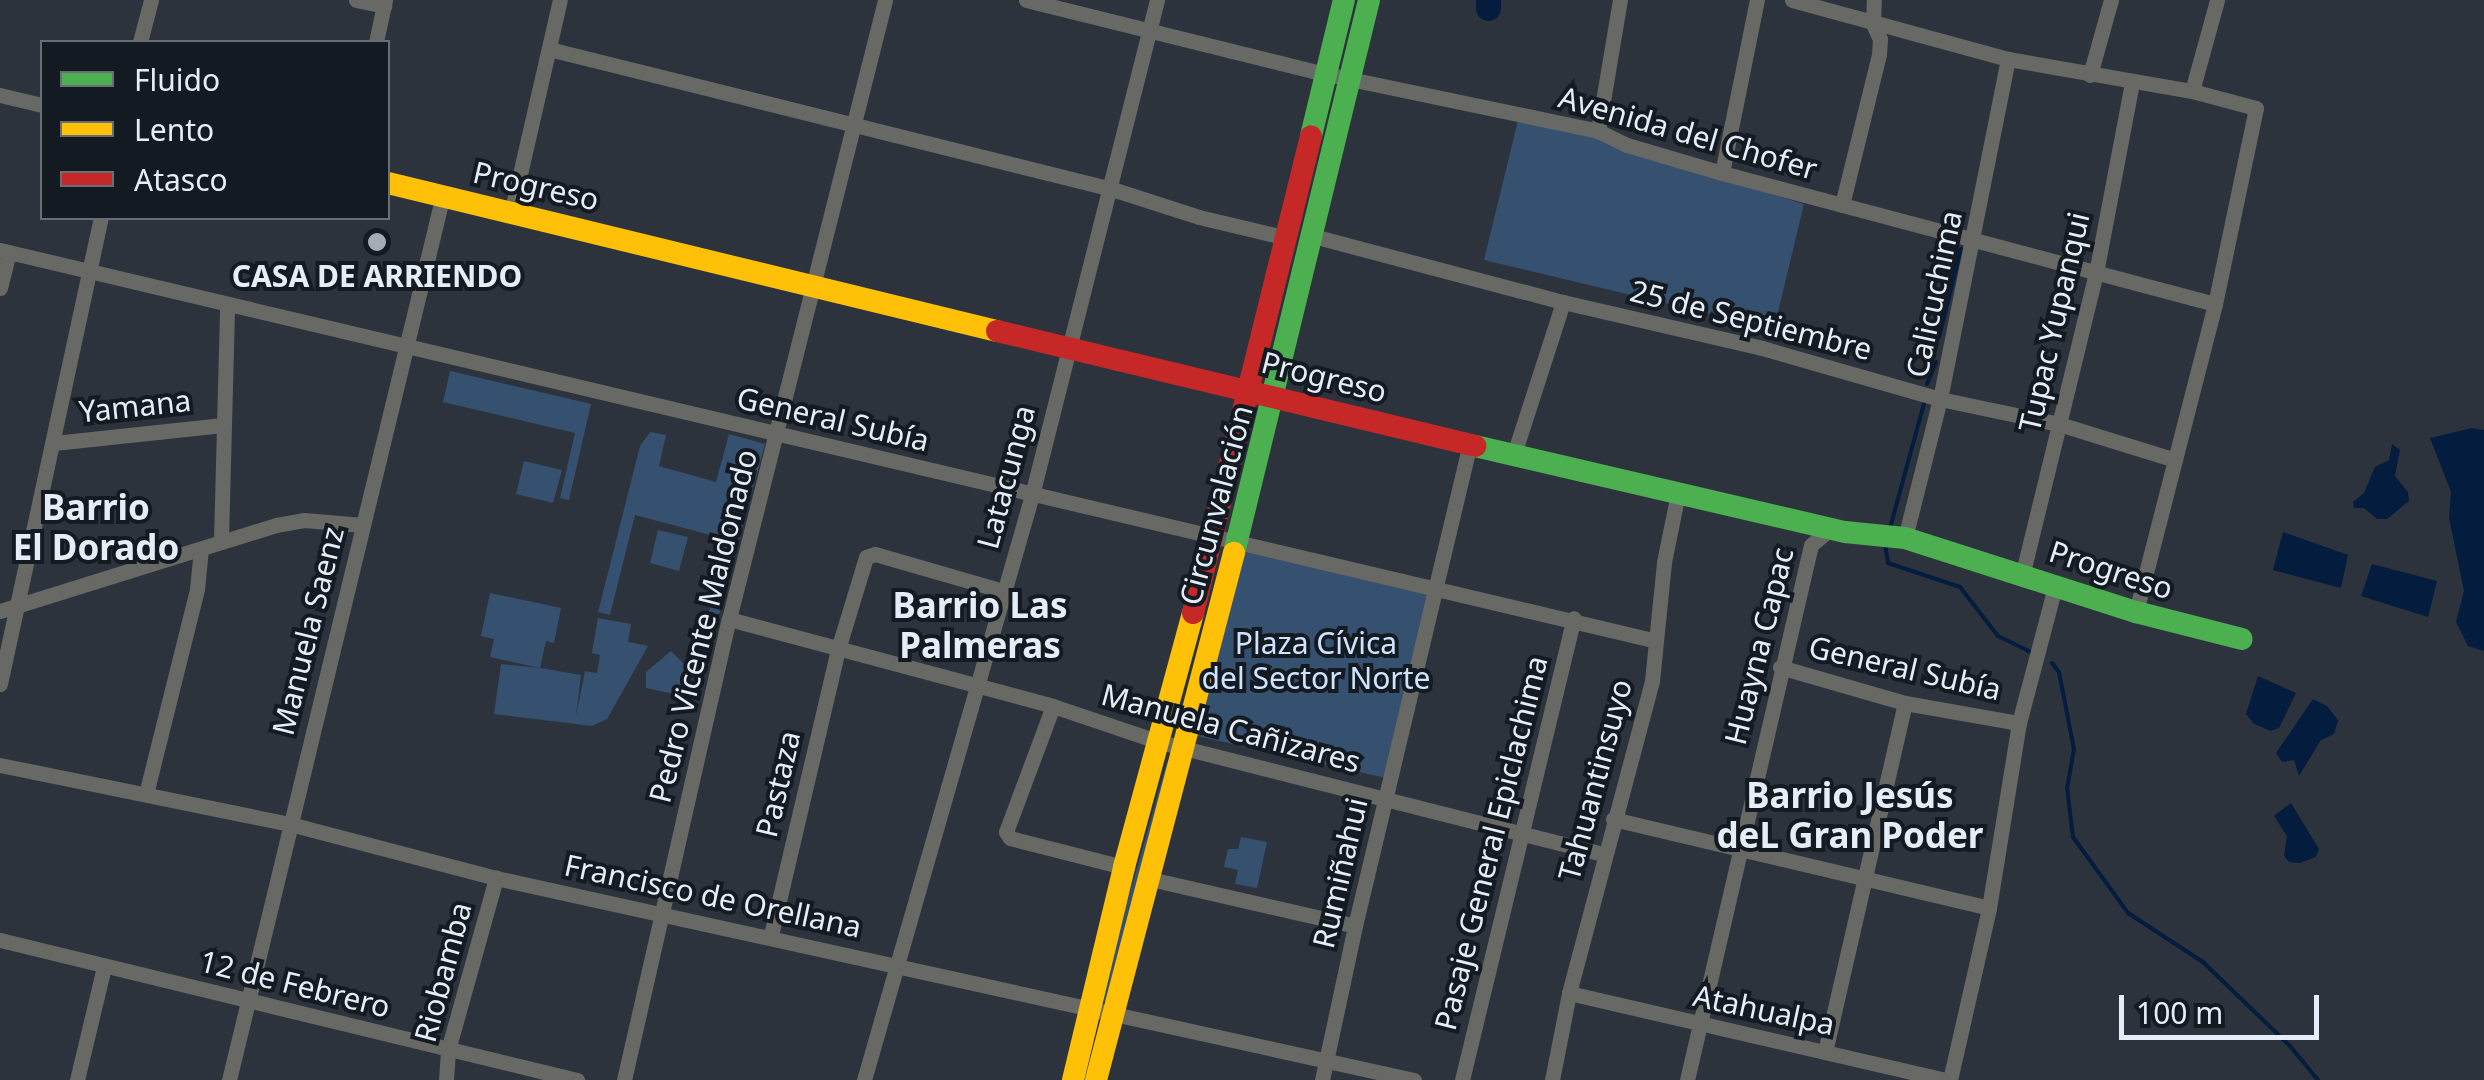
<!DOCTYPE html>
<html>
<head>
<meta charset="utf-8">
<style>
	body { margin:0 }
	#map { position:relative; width:2484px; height:1080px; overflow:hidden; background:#2c333c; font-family:"Noto Sans",sans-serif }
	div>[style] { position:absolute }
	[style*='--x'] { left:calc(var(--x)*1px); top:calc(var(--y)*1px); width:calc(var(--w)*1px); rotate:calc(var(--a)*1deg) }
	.green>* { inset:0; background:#36506f }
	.water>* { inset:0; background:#041c3d }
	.stream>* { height:4px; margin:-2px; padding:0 2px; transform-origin:2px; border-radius:2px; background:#041c3d }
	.river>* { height:25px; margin:-12.5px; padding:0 12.5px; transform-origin:12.5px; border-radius:12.5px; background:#041c3d }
	.street>* { height:15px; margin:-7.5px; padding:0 7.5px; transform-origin:7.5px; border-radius:7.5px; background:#686964 }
	.fast>* { height:22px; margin:-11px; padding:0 11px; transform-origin:11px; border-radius:11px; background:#4caf50 }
	.slow>* { height:22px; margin:-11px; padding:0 11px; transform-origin:11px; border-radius:11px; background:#ffc107 }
	.jam>* { height:22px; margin:-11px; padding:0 11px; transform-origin:11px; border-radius:11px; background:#c62828 }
	.dots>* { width:28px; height:28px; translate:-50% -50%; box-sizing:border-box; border:5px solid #141a21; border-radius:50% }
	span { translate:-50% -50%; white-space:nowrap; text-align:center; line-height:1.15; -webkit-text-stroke:8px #141a21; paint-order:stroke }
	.street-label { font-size:30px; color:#e4edf8 }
	.poi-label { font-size:30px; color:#e4edf8; font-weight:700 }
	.park-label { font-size:30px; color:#cee4fe }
	.quarter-label { font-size:35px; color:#e4edf8; font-weight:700 }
	.legend { position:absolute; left:40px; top:40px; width:350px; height:180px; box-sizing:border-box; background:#141a21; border:2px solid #676e77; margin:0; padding:12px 18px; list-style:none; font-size:30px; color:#e4edf8 }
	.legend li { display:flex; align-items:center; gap:20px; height:50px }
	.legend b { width:50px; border:2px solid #676e77 }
	.scale { position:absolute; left:2119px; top:995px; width:200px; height:45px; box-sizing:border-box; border:5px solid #e4edf8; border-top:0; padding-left:12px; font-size:30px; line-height:35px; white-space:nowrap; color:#e4edf8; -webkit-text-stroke:8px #141a21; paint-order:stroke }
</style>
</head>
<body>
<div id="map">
	<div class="green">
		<i style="clip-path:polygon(1519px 116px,1608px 135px,1627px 151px,1804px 204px,1774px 329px,1484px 260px)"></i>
		<i style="clip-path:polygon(450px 371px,591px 404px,569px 500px,560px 498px,575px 433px,443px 402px)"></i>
		<i style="clip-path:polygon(650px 432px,666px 435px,659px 466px,716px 482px,729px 434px,765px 444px,707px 658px,697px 655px,716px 586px,706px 582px,718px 537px,635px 515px,610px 615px,598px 612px,640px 446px)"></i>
		<i style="clip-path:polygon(524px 461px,562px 470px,553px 503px,516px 494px)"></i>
		<i style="clip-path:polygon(658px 530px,688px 537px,679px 571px,650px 563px)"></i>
		<i style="clip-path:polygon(1247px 546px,1432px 587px,1386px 778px,1197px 736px)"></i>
		<i style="clip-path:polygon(490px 593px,561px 608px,554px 643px,546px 641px,540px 668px,581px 675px,576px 716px,585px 671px,597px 673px,600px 655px,592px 653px,598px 618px,631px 624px,628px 642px,648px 646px,607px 719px,592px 726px,494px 714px,501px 664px,540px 668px,490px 657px,494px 639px,481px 636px)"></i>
		<i style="clip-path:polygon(671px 651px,686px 666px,679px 695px,646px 688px,646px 672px)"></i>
		<i style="clip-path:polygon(1167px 762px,1178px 764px,1113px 1002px,1099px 1001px)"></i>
		<i style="clip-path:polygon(1241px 837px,1267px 842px,1257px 888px,1235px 884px,1238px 870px,1224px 867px,1228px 849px,1238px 849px)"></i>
	</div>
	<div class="water">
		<i style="clip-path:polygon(2472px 428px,2484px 430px,2484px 651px,2468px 646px,2456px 622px,2464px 591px,2449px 518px,2451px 492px,2430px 438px)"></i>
		<i style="clip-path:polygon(2392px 444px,2400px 450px,2395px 476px,2408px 492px,2409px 501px,2387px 519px,2377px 519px,2364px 508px,2354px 508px,2353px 502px,2364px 493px,2375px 467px,2389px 460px)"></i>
		<i style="clip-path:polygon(2283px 532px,2348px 555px,2341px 588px,2273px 570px)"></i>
		<i style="clip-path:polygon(2372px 564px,2437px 581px,2428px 617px,2361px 596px)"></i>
		<i style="clip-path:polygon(2258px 676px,2296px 693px,2279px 728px,2271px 731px,2254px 724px,2246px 714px)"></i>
		<i style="clip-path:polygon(2313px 699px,2327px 706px,2338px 720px,2334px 734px,2321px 740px,2299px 776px,2294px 760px,2282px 762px,2276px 753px)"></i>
		<i style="clip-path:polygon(2291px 803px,2319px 849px,2316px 857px,2300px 863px,2289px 862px,2284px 856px,2287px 836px,2274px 816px)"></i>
	</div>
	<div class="stream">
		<i style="--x:1939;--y:337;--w:91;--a:-76"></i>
		<i style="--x:1927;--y:384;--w:24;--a:-68"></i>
		<i style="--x:1890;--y:528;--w:129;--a:-74.7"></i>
		<i style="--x:1885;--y:544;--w:19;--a:81"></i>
		<i style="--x:1888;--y:563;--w:76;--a:18.4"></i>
		<i style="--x:1960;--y:587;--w:62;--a:52.2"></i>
		<i style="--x:1998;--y:636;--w:37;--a:26"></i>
		<i style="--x:2052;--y:663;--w:11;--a:52"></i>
		<i style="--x:2059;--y:672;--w:78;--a:79"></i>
		<i style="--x:2074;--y:749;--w:39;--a:100"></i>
		<i style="--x:2067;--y:787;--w:50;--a:83.2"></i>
		<i style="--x:2073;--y:837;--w:94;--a:54.1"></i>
		<i style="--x:2128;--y:913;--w:90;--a:33.2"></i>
		<i style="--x:2203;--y:962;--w:121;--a:44"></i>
		<i style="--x:2290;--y:1046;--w:44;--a:50.5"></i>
	</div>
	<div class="river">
		<i style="--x:1488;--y:8;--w:8;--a:-90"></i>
	</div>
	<div class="street">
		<i style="--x:356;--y:0;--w:29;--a:12"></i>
		<i style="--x:1026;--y:0;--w:309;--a:13.9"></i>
		<i style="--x:1326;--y:74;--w:278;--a:11.8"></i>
		<i style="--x:1598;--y:131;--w:32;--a:26"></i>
		<i style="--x:1627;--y:145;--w:99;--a:16.4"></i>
		<i style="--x:1722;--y:173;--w:510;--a:14.88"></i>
		<i style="--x:1792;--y:0;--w:224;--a:15.3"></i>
		<i style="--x:2008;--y:59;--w:187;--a:9.9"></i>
		<i style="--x:2192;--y:91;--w:66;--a:14.9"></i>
		<i style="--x:2256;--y:108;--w:200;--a:101.8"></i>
		<i style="--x:2215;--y:304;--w:318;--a:104.4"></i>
		<i style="--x:140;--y:42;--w:43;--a:-75.3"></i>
		<i style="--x:376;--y:42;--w:43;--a:-77.9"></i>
		<i style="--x:549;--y:49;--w:580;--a:13.96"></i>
		<i style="--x:1112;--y:189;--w:91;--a:17.8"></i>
		<i style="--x:1199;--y:217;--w:90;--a:13.4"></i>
		<i style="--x:2090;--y:75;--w:78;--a:-74.4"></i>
		<i style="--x:2192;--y:91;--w:94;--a:-74.6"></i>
		<i style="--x:0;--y:95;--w:43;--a:13.4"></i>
		<i style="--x:1598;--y:131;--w:133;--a:-80.5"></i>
		<i style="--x:1722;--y:173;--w:177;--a:-78.6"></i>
		<i style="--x:1842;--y:205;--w:155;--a:-76.2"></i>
		<i style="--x:1879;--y:54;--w:15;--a:-86"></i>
		<i style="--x:1880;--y:39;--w:17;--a:-115"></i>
		<i style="--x:1873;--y:24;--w:24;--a:-88"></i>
		<i style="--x:512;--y:209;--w:214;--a:-77.1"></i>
		<i style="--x:1313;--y:236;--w:259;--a:14.8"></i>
		<i style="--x:1563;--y:302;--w:204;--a:13"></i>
		<i style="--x:1762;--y:348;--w:185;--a:16"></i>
		<i style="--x:1940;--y:399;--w:122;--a:11.9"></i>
		<i style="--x:2059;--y:424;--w:121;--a:17.2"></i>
		<i style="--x:0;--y:250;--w:1698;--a:13.28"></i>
		<i style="--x:0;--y:288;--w:37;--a:-76"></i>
		<i style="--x:54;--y:443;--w:170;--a:-6.1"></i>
		<i style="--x:1514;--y:454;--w:160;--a:-72.1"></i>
		<i style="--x:1905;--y:538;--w:143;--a:-75.9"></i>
		<i style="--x:1940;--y:399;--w:347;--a:-78.7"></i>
		<i style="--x:221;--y:540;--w:235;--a:-88.5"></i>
		<i style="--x:2023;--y:572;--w:308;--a:-76.3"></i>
		<i style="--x:2096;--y:273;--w:193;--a:-79.3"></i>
		<i style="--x:0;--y:611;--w:289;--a:-17.3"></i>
		<i style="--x:276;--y:525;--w:28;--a:-10"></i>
		<i style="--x:304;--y:520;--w:59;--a:4.8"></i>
		<i style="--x:729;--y:619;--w:335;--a:15"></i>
		<i style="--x:1053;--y:706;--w:113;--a:18.6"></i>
		<i style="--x:1160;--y:742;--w:458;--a:14.2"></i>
		<i style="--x:1780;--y:667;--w:130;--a:16.1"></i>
		<i style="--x:1905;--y:703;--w:116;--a:10"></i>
		<i style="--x:0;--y:684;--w:477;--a:-77.8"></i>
		<i style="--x:1053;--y:706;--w:134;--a:110.5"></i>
		<i style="--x:1006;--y:832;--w:7;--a:56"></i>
		<i style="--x:1010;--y:838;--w:118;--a:14.3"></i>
		<i style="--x:0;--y:765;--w:296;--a:11.5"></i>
		<i style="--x:290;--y:824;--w:213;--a:14.7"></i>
		<i style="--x:496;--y:878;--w:940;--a:12.41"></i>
		<i style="--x:146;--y:794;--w:211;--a:-76"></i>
		<i style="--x:197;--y:589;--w:40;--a:-84.3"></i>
		<i style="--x:1613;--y:819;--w:386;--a:13.3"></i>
		<i style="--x:1146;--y:878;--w:214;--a:12.9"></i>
		<i style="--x:771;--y:935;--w:297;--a:-76.8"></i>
		<i style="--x:839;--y:646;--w:93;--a:-73.1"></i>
		<i style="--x:866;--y:557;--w:9;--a:-18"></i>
		<i style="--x:875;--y:554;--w:133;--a:16.1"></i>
		<i style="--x:0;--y:940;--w:594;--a:13.64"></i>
		<i style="--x:1569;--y:993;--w:388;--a:13"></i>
		<i style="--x:1825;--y:1052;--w:358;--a:-77.1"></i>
		<i style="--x:77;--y:1080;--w:116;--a:-76.6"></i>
		<i style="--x:229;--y:1080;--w:911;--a:-76.41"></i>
		<i style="--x:446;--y:1080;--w:30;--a:-86"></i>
		<i style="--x:448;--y:1050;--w:179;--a:-74.4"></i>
		<i style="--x:624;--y:1080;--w:473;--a:-77.2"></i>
		<i style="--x:729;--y:619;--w:638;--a:-75.85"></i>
		<i style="--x:864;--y:1080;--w:609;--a:-73.98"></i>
		<i style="--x:1032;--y:495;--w:511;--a:-75.83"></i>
		<i style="--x:1322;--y:1080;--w:157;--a:-77.9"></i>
		<i style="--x:1355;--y:926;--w:495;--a:-76.6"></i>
		<i style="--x:1462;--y:1080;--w:475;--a:-76.4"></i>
		<i style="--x:1552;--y:1080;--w:89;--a:-78.9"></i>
		<i style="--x:1569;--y:993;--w:323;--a:-75.1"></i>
		<i style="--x:1652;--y:681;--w:120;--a:-84.2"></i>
		<i style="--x:1664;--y:562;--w:70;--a:-78.5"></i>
		<i style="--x:1687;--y:1080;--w:549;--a:-76.95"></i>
		<i style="--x:1811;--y:545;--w:26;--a:-40"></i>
		<i style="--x:1950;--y:1080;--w:176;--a:-77.2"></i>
		<i style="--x:1989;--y:908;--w:187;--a:-80.8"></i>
		<i style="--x:2019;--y:723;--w:141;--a:-75.2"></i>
	</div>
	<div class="fast">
		<i style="--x:1311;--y:136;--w:140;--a:-76.4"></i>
		<i style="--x:1475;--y:446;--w:380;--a:13.1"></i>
		<i style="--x:1845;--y:532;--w:60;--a:5.7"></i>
		<i style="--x:1905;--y:538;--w:243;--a:17.8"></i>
		<i style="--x:2136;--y:612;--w:109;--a:14.3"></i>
		<i style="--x:1234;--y:553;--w:569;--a:-76.28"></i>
	</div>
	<div class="slow">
		<i style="--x:388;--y:183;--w:627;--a:13.66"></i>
		<i style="--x:1073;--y:1080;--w:219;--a:-76.5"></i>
		<i style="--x:1124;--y:867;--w:263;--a:-74.8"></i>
		<i style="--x:1096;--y:1080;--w:545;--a:-75.33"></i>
	</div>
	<div class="jam">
		<i style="--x:997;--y:331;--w:492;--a:13.5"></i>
		<i style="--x:1193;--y:613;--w:491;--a:-76.1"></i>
	</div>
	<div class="dots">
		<i style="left:377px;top:242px;background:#a4acb6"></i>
	</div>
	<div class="street-label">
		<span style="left:1688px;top:133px;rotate:16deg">Avenida del Chofer</span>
		<span style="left:536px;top:186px;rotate:13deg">Progreso</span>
		<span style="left:1934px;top:294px;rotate:-78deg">Calicuchima</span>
		<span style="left:1751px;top:320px;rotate:14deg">25 de Septiembre</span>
		<span style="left:2054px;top:322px;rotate:-77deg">Tupac Yupanqui</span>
		<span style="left:1324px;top:377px;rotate:14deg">Progreso</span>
		<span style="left:135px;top:406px;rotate:-6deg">Yamana</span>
		<span style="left:833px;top:419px;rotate:13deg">General Subía</span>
		<span style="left:1006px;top:477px;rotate:-75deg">Latacunga</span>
		<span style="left:1216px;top:505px;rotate:-75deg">Circunvalación</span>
		<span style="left:2111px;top:570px;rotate:18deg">Progreso</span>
		<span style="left:703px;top:626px;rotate:-76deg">Pedro Vicente Maldonado</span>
		<span style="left:308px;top:631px;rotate:-76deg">Manuela Saenz</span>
		<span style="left:1759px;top:646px;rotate:-76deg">Huayna Capac</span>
		<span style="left:1905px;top:668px;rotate:13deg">General Subía</span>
		<span style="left:1231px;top:728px;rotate:15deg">Manuela Cañizares</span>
		<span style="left:1595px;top:780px;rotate:-75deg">Tahuantinsuyo</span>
		<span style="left:778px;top:784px;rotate:-77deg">Pastaza</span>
		<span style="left:1491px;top:843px;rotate:-76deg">Pasaje General Epiclachima</span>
		<span style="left:1340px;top:873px;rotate:-77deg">Rumiñahui</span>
		<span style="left:713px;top:896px;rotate:12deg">Francisco de Orellana</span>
		<span style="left:443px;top:972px;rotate:-75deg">Riobamba</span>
		<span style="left:295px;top:984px;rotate:14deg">12 de Febrero</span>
		<span style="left:1764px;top:1010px;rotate:12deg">Atahualpa</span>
	</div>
	<div class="poi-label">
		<span style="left:377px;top:276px">CASA DE ARRIENDO</span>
	</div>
	<div class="park-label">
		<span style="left:1316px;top:660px">Plaza Cívica<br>del Sector Norte</span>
	</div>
	<div class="quarter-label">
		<span style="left:96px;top:527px">Barrio<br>El Dorado</span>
		<span style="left:980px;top:625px">Barrio Las<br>Palmeras</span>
		<span style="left:1850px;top:815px">Barrio Jesús<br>deL Gran Poder</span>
	</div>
	<ul class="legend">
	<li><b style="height:12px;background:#4caf50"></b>Fluido</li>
	<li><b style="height:12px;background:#ffc107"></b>Lento</li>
	<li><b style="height:12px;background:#c62828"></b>Atasco</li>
	</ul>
	<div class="scale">100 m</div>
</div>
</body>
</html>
